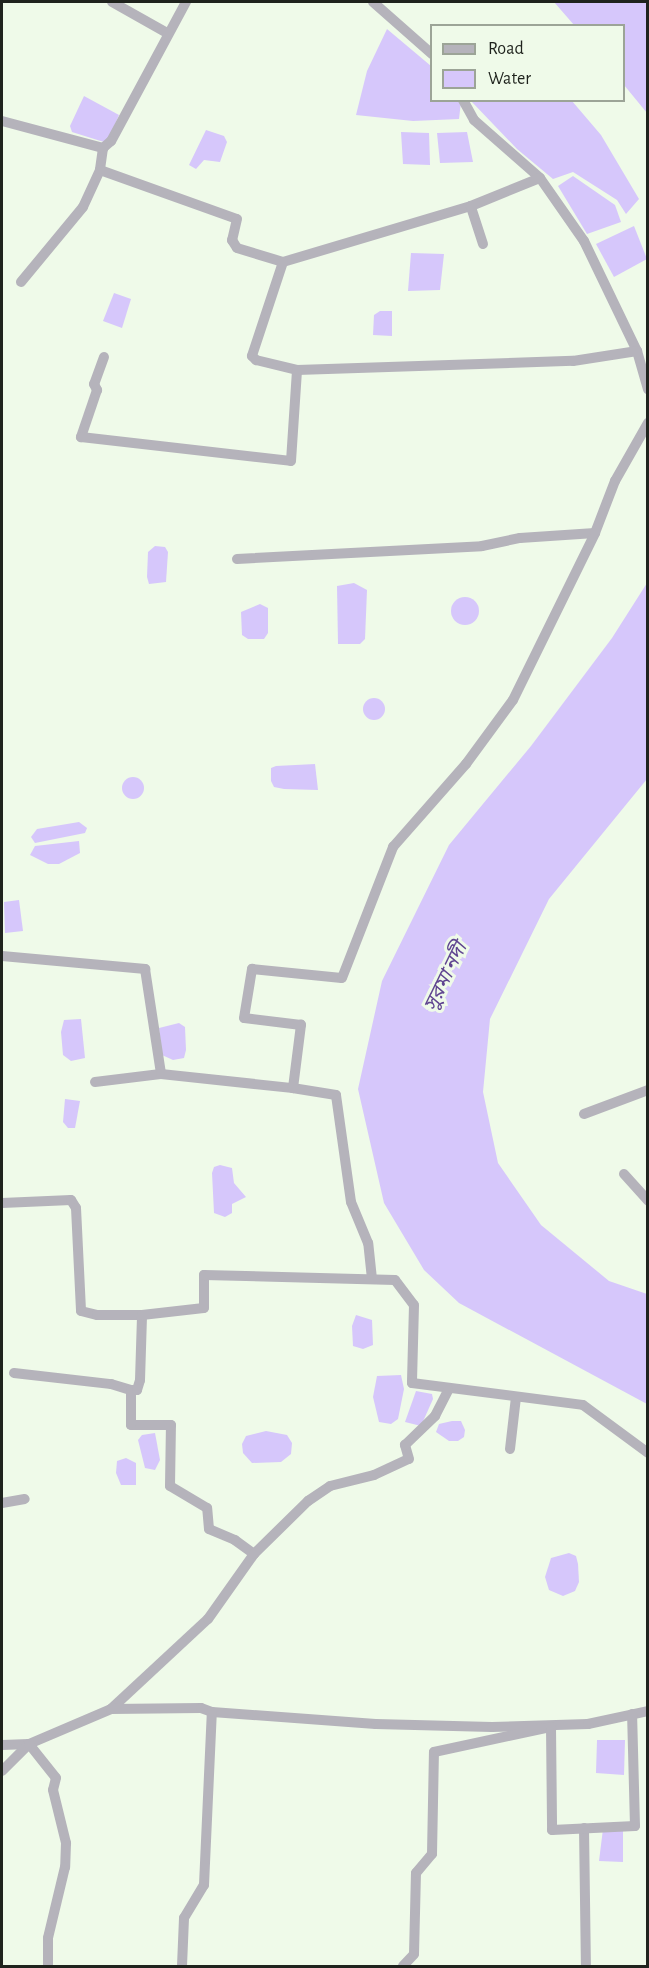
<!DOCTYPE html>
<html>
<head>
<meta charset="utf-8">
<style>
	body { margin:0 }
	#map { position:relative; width:649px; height:1968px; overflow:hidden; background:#effae9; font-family:"Alegreya Sans","Noto Sans Bengali",sans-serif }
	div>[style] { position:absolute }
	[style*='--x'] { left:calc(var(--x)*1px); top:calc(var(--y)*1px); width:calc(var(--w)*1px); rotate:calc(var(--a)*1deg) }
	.water>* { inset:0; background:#d6c7fb }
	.round { border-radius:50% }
	.minor>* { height:10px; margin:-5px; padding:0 5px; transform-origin:5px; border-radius:5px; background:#b5b3bb }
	span { translate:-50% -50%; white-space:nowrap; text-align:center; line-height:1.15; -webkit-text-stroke:6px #effae9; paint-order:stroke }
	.water-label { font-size:20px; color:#5f4490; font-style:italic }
	.frame { position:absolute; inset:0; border:3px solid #1f231d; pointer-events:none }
	.legend { position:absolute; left:430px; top:24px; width:195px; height:78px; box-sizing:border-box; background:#effae9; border:2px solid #9ca497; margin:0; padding:8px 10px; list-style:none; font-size:18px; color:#1f231d }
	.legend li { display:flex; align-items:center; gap:12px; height:30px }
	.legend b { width:30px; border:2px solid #9ca497 }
</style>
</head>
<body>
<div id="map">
	<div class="water">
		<i style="clip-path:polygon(554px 2px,647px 2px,647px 113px,624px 85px,624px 26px,574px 25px)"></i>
		<i style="clip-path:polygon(387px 29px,431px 66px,432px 100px,461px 102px,459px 119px,413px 121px,356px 115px,367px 71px)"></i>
		<i style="clip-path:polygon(84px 96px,119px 115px,107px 143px,72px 132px,70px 126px)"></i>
		<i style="clip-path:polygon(471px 101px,572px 101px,601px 135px,639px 199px,626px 214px,617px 200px,573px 172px,553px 179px,517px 149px)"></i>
		<i style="clip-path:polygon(206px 130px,224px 136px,227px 142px,220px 162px,204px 160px,196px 169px,189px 165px)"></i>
		<i style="clip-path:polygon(401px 132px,429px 133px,430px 165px,403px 164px)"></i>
		<i style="clip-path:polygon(467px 132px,473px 162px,440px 163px,437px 133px)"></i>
		<i style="clip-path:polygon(573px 176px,615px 205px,621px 222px,587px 234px,558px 186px)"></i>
		<i style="clip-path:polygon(634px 226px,647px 259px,614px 277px,596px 244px)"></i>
		<i style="clip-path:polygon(411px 253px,444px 254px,440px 290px,408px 291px)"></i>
		<i style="clip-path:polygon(114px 293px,131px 299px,122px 328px,103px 321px)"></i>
		<i style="clip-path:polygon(380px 311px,392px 311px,392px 336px,373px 335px,374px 315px)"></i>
		<i style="clip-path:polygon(155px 546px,165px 547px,168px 552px,166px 582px,149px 584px,147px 577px,148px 552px)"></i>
		<i style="clip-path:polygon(354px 583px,367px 590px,365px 639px,360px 644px,338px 644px,337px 586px)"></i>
		<i style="clip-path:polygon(647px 583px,647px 779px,549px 899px,490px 1019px,483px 1092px,498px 1163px,541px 1225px,609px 1281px,647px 1294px,647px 1404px,459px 1303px,424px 1270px,384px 1203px,358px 1089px,382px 981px,449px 845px,531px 746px,612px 638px)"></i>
		<i class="round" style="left:451px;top:597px;width:28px;height:28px"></i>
		<i style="clip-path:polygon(260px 604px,268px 608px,268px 633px,264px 639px,248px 639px,242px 635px,241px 612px)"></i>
		<i class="round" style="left:363px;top:698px;width:22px;height:22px"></i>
		<i style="clip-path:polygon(315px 764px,318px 790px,284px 789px,274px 787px,271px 781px,271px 768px,276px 766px)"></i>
		<i class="round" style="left:122px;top:777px;width:22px;height:22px"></i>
		<i style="clip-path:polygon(79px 822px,87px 828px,85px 833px,35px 843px,31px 837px,37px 829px)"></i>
		<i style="clip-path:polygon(79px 841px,80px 853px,59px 864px,48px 864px,30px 855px,35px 846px)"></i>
		<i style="clip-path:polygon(19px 900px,23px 931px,5px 933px,4px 902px)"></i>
		<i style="clip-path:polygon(81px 1019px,85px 1058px,71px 1061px,63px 1055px,61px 1032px,64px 1020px)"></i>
		<i style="clip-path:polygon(179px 1023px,185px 1027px,186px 1050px,184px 1058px,173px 1060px,162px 1055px,159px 1028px)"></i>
		<i style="clip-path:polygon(65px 1099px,80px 1101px,75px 1128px,68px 1128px,63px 1122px)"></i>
		<i style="clip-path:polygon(220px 1165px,232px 1168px,234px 1183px,246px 1197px,232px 1204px,232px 1213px,225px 1217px,214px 1213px,212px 1173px,214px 1167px)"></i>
		<i style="clip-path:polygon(356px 1315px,372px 1320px,373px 1345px,363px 1349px,353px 1346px,352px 1326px)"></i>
		<i style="clip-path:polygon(401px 1375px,404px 1389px,398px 1419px,391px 1424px,379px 1422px,373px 1397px,377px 1376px)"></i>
		<i style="clip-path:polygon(416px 1391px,432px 1394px,433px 1399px,421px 1426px,405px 1422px)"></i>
		<i style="clip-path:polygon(452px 1421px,461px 1421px,465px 1430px,464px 1437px,458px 1441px,449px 1441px,436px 1432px,439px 1424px)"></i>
		<i style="clip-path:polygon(266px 1431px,287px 1435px,292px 1443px,291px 1454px,281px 1462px,252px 1463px,243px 1453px,242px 1444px,246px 1436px)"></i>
		<i style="clip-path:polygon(155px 1433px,160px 1460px,155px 1470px,145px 1468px,138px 1440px,142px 1435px)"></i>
		<i style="clip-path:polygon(126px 1458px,136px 1463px,136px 1485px,121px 1485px,116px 1473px,117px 1461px)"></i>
		<i style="clip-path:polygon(569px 1553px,576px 1556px,578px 1564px,579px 1582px,575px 1591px,563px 1596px,549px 1590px,545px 1577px,551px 1558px)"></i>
		<i style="clip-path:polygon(597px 1740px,625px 1740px,624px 1775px,596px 1773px)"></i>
		<i style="clip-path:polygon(623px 1827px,623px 1862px,599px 1861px,603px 1829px)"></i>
	</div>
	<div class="minor">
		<i style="--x:112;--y:2;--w:63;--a:29.4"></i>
		<i style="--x:186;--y:2;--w:158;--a:118.3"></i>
		<i style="--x:111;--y:141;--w:11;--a:139"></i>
		<i style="--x:103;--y:148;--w:22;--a:98"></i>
		<i style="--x:100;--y:170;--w:145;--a:19.7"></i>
		<i style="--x:237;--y:219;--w:22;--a:103"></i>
		<i style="--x:232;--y:240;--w:9;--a:58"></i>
		<i style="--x:237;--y:248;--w:48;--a:16.9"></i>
		<i style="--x:283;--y:262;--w:196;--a:-16.6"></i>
		<i style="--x:373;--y:2;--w:79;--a:41.4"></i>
		<i style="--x:463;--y:100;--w:23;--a:61"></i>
		<i style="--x:474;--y:120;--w:88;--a:41.3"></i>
		<i style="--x:540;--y:178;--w:77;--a:55.1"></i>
		<i style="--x:584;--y:241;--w:122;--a:64.3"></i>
		<i style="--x:637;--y:351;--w:40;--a:74"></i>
		<i style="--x:2;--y:121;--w:105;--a:15"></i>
		<i style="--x:483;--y:244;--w:40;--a:-108"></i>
		<i style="--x:471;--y:206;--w:74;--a:-22.1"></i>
		<i style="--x:283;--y:262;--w:99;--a:108.3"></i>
		<i style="--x:252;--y:356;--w:6;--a:45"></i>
		<i style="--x:256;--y:360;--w:42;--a:13.7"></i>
		<i style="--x:297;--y:370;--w:276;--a:-1.9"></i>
		<i style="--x:573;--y:361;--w:65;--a:-8.9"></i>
		<i style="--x:21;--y:282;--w:97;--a:-50.4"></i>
		<i style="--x:83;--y:207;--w:41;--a:-65.3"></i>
		<i style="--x:104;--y:357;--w:29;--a:110"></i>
		<i style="--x:94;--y:384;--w:7;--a:63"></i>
		<i style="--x:97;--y:390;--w:50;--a:108.8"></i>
		<i style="--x:81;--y:437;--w:211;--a:6.5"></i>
		<i style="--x:291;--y:461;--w:91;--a:-86.2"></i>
		<i style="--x:237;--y:559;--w:245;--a:-3"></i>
		<i style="--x:482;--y:546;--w:39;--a:-12"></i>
		<i style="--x:520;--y:538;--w:75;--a:-3.8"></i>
		<i style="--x:2;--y:956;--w:144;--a:5.2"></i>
		<i style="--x:145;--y:969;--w:106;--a:81.3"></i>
		<i style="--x:95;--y:1082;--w:66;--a:-6.9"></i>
		<i style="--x:161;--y:1074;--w:133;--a:6.1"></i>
		<i style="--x:584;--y:1114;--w:68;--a:-20.6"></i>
		<i style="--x:624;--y:1174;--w:36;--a:48"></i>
		<i style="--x:2;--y:1203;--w:69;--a:-2.5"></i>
		<i style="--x:71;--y:1200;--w:9;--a:58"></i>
		<i style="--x:76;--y:1208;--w:103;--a:87.2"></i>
		<i style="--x:81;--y:1311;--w:16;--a:14"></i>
		<i style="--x:97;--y:1315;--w:45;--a:0"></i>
		<i style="--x:372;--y:1279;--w:36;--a:-96"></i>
		<i style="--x:368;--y:1243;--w:44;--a:-112.5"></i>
		<i style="--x:351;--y:1202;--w:108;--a:-98"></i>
		<i style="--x:336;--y:1095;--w:44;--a:-170.8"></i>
		<i style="--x:293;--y:1088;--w:64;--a:-82.8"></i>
		<i style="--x:301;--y:1025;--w:57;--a:-173"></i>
		<i style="--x:244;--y:1018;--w:50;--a:-80.7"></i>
		<i style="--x:252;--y:969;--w:90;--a:5.7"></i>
		<i style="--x:342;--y:978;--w:141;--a:-68.7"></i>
		<i style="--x:393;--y:847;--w:111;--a:-48.7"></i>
		<i style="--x:466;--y:764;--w:79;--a:-53.7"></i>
		<i style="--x:513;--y:700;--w:186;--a:-63.8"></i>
		<i style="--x:595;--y:533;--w:56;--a:-69"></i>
		<i style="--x:615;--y:481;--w:67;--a:-60.4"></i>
		<i style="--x:14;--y:1373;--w:98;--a:6.5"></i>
		<i style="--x:111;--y:1384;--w:21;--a:17"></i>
		<i style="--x:510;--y:1449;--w:52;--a:-83.4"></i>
		<i style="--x:2;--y:1503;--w:23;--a:-10"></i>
		<i style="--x:254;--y:1554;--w:24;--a:-144"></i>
		<i style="--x:235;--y:1540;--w:28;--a:-157"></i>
		<i style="--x:209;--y:1529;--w:21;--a:-95"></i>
		<i style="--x:207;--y:1508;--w:43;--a:-149.3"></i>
		<i style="--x:170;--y:1486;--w:61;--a:-89.1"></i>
		<i style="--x:171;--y:1425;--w:40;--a:180"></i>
		<i style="--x:131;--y:1425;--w:35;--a:-90"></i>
		<i style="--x:131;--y:1390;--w:6;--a:0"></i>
		<i style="--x:137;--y:1390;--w:10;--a:-73"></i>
		<i style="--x:140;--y:1380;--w:65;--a:-88.2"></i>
		<i style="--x:142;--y:1315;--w:62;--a:-6.4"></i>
		<i style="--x:204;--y:1308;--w:33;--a:-90"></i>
		<i style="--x:204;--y:1275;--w:191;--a:1.5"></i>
		<i style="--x:395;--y:1280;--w:31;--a:53"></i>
		<i style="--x:414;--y:1305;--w:78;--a:91.5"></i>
		<i style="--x:412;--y:1383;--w:172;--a:7.3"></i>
		<i style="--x:583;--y:1405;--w:81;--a:36.4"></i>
		<i style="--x:111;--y:1709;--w:132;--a:-42.9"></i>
		<i style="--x:208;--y:1619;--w:80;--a:-54.7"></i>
		<i style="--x:254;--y:1554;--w:76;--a:-44.5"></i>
		<i style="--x:308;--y:1501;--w:27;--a:-34"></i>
		<i style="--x:330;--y:1486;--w:45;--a:-14"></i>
		<i style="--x:374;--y:1475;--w:38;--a:-25"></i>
		<i style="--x:409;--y:1459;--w:15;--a:-106"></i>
		<i style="--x:405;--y:1445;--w:42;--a:-44"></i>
		<i style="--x:435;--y:1416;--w:29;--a:-63"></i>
		<i style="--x:2;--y:1745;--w:27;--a:-2"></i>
		<i style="--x:29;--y:1744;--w:89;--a:-23.1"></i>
		<i style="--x:111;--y:1709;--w:90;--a:-0.6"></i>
		<i style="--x:201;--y:1708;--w:12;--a:20"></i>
		<i style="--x:212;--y:1712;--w:164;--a:4.2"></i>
		<i style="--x:376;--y:1724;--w:116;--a:1.5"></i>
		<i style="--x:492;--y:1727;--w:96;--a:-1.8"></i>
		<i style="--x:588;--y:1724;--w:61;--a:-12.2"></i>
		<i style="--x:2;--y:1771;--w:38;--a:-45"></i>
		<i style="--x:29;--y:1744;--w:43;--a:51.5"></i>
		<i style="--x:56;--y:1778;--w:12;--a:104"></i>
		<i style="--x:53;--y:1790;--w:55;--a:76.2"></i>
		<i style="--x:66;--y:1843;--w:24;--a:92"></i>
		<i style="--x:65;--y:1867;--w:73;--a:103.5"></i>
		<i style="--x:48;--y:1938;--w:28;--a:90"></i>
		<i style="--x:584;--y:1828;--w:138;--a:89.2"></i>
		<i style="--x:182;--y:1966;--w:48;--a:-87.6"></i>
		<i style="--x:184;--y:1918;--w:39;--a:-59"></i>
		<i style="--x:204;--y:1885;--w:173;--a:-87.4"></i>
		<i style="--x:403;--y:1966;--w:16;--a:-47"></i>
		<i style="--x:414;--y:1954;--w:81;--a:-88.6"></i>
		<i style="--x:416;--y:1873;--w:25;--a:-50"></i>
		<i style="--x:432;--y:1854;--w:102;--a:-88.9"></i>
		<i style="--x:434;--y:1752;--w:120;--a:-12.1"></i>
		<i style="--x:551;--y:1727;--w:103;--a:89.4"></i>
		<i style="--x:552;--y:1830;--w:83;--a:-2.8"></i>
		<i style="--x:635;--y:1826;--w:112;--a:-91.5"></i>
	</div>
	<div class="water-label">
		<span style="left:446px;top:977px;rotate:-64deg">সুরমা নদী</span>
	</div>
	<div class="frame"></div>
	<ul class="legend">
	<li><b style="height:8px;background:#b5b3bb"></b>Road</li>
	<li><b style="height:16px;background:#d6c7fb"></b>Water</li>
	</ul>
</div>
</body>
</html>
